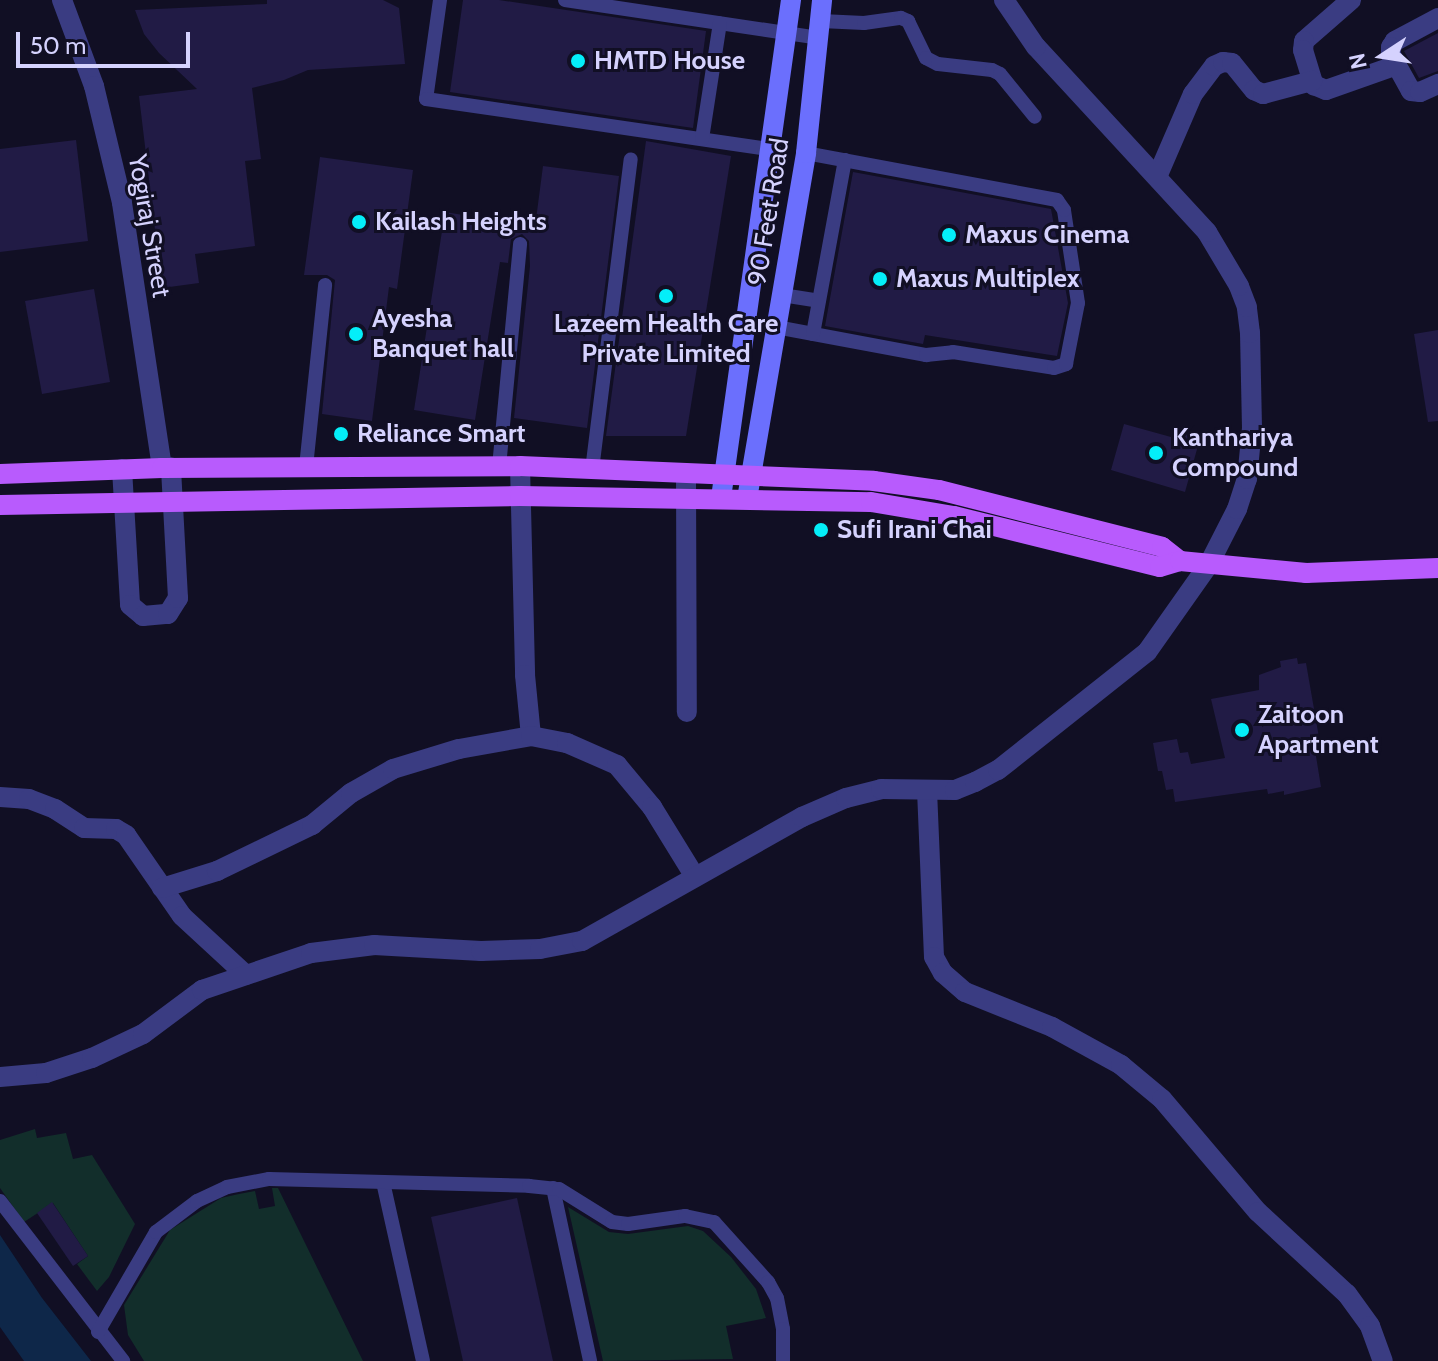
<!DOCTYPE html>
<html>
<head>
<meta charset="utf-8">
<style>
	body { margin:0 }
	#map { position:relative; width:1438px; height:1361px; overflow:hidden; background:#110f24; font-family:Cabin,sans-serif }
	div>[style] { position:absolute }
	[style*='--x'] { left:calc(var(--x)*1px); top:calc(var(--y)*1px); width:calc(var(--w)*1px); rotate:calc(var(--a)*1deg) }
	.green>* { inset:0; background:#122e2b }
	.water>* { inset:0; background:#0e2749 }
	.building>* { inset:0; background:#211b45 }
	.lane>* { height:14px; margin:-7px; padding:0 7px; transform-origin:7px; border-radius:7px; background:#3a3c82 }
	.street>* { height:20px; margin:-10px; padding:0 10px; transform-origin:10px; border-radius:10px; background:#3a3c82 }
	.secondary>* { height:20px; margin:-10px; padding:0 10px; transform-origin:10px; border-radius:10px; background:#6b6ffd }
	.primary>* { height:20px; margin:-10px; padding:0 10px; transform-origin:10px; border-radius:10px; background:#b85bfd }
	.dots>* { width:22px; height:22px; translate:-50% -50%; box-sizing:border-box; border:4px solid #110f24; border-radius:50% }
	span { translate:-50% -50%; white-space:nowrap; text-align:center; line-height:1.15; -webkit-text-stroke:6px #110f24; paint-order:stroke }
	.poi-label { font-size:26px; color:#d5d2fe; font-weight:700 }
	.left { translate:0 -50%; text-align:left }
	.street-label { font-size:26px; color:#d5d2fe }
	.north { position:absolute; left:1342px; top:16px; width:80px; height:80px; -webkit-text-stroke:6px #110f24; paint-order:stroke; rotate:258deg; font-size:22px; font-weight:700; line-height:32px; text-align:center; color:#d5d2fe }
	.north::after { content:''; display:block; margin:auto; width:28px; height:36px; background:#d5d2fe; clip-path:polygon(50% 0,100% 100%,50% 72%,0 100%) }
	.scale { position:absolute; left:16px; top:32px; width:174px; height:36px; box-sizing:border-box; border:4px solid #d5d2fe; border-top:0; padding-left:10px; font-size:24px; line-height:28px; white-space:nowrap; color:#d5d2fe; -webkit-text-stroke:6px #110f24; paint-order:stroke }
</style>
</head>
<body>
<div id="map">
	<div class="green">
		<i style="clip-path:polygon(35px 1129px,37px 1138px,66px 1133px,73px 1159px,92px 1155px,135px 1224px,109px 1277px,97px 1291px,77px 1264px,88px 1256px,53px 1203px,24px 1222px,0 1188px,0 1140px)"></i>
		<i style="clip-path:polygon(272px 1188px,278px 1188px,363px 1361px,144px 1361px,128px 1335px,124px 1305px,170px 1230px,221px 1198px,239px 1194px,255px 1191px,259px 1209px,275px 1206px)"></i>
		<i style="clip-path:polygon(568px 1207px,609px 1232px,628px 1234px,688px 1226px,703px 1231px,731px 1257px,756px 1289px,766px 1318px,726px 1326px,733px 1359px,603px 1361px)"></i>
	</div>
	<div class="water">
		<i style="clip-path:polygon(0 1235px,42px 1298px,91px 1361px,24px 1361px,0 1327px)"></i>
	</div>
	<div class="building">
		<i style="clip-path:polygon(267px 0,383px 0,399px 8px,405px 64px,308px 70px,284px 80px,252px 88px,261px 159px,245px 161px,255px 246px,195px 254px,199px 283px,162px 288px,139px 96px,197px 89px,159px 53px,144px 34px,135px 10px,267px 4px)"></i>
		<i style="clip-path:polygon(463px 0,499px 0,706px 31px,693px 128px,450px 92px)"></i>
		<i style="clip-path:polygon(1438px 33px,1438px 71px,1419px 78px,1404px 51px)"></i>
		<i style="clip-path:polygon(76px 140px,88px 241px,0 252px,0 149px)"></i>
		<i style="clip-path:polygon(646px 141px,731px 156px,686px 436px,606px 436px)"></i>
		<i style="clip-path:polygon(320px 157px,413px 170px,397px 289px,389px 287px,372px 421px,322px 414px,335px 280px,327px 275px,304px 275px)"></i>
		<i style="clip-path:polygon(543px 166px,619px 176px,587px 428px,514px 418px,530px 266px,529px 241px,522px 234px,511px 239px,508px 263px,500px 262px,475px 420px,414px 410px,445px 212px,535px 227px)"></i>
		<i style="clip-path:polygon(853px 172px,1051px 209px,1068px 303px,1057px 356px,925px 335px,923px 344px,825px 326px)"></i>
		<i style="clip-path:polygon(94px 289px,110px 382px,42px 394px,25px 301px)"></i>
		<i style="clip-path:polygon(1438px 330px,1438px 421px,1428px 422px,1414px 334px)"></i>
		<i style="clip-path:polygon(1124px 424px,1171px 437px,1174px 427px,1201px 435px,1185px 492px,1111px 470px)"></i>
		<i style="clip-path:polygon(1297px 658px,1298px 664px,1306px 663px,1321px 749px,1315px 750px,1321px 787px,1284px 795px,1284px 791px,1268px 794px,1267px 789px,1175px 802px,1173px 789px,1166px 790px,1162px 771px,1158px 771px,1153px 743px,1177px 739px,1180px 753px,1188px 752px,1191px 764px,1225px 758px,1211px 699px,1259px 690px,1259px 675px,1281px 667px,1280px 661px)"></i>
		<i style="clip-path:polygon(517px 1198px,553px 1361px,463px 1361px,431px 1217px)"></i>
		<i style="clip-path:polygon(52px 1202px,88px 1256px,73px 1266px,37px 1213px)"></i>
	</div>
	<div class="lane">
		<i style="--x:440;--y:0;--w:100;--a:98"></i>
		<i style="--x:426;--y:99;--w:345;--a:8.3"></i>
		<i style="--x:565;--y:0;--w:258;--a:8.5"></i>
		<i style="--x:821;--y:21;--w:43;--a:2.7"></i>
		<i style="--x:864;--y:23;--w:37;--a:-8"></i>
		<i style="--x:901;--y:18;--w:8;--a:23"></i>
		<i style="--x:908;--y:21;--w:41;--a:64.1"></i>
		<i style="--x:926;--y:58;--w:13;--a:27"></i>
		<i style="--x:938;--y:64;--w:54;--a:6.3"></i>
		<i style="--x:992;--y:70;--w:9;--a:27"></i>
		<i style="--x:1000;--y:74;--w:55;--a:50.9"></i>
		<i style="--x:702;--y:139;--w:117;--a:-81.2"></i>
		<i style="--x:782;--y:295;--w:37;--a:9"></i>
		<i style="--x:776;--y:327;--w:153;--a:10.6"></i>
		<i style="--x:926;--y:355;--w:27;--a:-6"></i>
		<i style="--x:953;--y:352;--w:102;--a:9"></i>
		<i style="--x:1054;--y:368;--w:13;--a:-18"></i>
		<i style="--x:1066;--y:364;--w:62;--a:-78.9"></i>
		<i style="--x:1078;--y:303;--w:94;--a:-98.6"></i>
		<i style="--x:1064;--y:210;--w:12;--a:-125"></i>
		<i style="--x:1057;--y:200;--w:255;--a:-169.4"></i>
		<i style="--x:813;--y:334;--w:177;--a:-79.6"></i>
		<i style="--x:306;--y:467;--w:183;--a:-84"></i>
		<i style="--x:499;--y:467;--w:224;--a:-84.6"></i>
		<i style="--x:592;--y:470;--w:313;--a:-82.9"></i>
		<i style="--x:383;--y:1182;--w:183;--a:77.4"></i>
		<i style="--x:553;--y:1188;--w:177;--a:77.9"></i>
		<i style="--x:0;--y:1201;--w:202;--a:52.4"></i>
		<i style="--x:98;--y:1332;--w:116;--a:-59.9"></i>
		<i style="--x:156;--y:1232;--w:51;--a:-37.1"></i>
		<i style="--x:197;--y:1201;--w:33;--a:-25"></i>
		<i style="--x:227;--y:1187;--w:43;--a:-10.8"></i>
		<i style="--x:269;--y:1179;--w:260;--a:1.5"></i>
		<i style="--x:529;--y:1186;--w:30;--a:6"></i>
		<i style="--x:559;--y:1189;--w:62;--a:31.9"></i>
		<i style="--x:612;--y:1222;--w:16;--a:7"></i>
		<i style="--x:628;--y:1224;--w:58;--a:-8"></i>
		<i style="--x:685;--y:1216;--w:30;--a:12"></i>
		<i style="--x:714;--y:1222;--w:81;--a:48"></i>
		<i style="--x:768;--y:1282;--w:18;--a:61"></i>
		<i style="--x:777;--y:1298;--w:32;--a:79"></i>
		<i style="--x:783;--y:1329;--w:32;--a:90"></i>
	</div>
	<div class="street">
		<i style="--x:62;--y:0;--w:92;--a:69.6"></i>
		<i style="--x:94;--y:86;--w:120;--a:76.5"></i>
		<i style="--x:122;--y:203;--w:268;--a:81.4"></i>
		<i style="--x:1351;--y:0;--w:62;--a:138.9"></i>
		<i style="--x:1304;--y:41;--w:9;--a:96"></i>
		<i style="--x:1303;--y:50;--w:37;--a:73"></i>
		<i style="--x:1314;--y:85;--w:13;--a:23"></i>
		<i style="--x:1326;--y:90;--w:75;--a:-19.4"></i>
		<i style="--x:1438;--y:18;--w:49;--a:151.9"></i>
		<i style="--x:1395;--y:41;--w:7;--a:124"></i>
		<i style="--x:1391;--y:47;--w:8;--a:90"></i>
		<i style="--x:1391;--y:55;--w:41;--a:60.9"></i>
		<i style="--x:1411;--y:91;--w:9;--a:6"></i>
		<i style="--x:1420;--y:92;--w:20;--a:-24"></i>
		<i style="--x:1157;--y:177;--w:90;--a:-66.6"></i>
		<i style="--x:1193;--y:94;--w:35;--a:-53"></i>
		<i style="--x:1214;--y:66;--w:10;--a:-24"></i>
		<i style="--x:1223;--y:62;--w:9;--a:6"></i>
		<i style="--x:1232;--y:63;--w:35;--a:51"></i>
		<i style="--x:1254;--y:90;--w:10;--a:24"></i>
		<i style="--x:1263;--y:94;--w:51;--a:-14.9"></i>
		<i style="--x:520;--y:466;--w:209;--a:88.6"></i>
		<i style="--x:525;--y:675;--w:61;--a:84.4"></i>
		<i style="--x:122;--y:469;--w:136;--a:86.6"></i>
		<i style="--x:130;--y:605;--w:17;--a:40"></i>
		<i style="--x:143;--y:616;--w:25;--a:-5"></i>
		<i style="--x:168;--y:614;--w:19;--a:-58"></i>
		<i style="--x:178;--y:598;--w:131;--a:-93.1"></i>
		<i style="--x:686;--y:476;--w:236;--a:89.8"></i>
		<i style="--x:927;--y:790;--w:167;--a:87.6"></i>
		<i style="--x:934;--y:957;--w:18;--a:61"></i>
		<i style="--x:943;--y:973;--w:29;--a:41"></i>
		<i style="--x:965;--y:992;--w:94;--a:21.9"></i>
		<i style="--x:1052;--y:1027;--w:79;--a:28.8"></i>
		<i style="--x:1121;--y:1065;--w:53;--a:39.7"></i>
		<i style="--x:1162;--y:1099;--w:148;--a:49.7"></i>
		<i style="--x:1258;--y:1212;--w:121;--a:42.7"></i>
		<i style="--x:1347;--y:1294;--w:39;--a:54"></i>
		<i style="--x:1370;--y:1326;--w:37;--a:70"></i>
		<i style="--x:0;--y:797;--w:29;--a:4"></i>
		<i style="--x:29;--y:799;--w:28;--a:21"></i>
		<i style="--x:55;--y:809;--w:35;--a:33"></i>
		<i style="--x:84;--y:828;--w:32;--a:2"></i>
		<i style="--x:116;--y:829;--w:12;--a:31"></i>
		<i style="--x:126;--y:835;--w:98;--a:55.3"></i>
		<i style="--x:182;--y:916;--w:87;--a:42.7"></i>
		<i style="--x:162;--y:888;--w:58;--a:-17.2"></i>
		<i style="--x:217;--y:871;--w:106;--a:-25.8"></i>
		<i style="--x:312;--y:825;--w:50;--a:-39.4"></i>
		<i style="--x:351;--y:793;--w:48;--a:-29.7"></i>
		<i style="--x:393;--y:769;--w:69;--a:-16.9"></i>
		<i style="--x:459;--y:749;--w:73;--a:-10.2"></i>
		<i style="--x:531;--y:736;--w:37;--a:11"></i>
		<i style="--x:567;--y:743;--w:55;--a:23.7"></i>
		<i style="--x:617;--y:765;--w:55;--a:50.2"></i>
		<i style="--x:652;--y:807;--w:82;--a:58.4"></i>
		<i style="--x:0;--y:1077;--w:46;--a:-5"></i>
		<i style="--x:46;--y:1073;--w:48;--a:-18.1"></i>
		<i style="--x:92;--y:1058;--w:56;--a:-25.2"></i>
		<i style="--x:143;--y:1034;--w:74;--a:-36.7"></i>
		<i style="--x:202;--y:990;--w:115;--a:-18.7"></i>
		<i style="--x:311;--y:953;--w:64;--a:-7.2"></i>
		<i style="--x:374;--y:945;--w:107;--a:3.2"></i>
		<i style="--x:481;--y:951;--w:59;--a:-1.9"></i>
		<i style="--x:540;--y:949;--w:43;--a:-10.8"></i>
		<i style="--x:582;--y:941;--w:253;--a:-29.4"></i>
		<i style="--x:802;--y:817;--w:48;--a:-23.4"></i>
		<i style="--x:846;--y:798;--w:36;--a:-14"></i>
		<i style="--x:881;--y:789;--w:74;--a:0.8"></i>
		<i style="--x:955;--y:790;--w:22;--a:-22"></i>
		<i style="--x:975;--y:782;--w:26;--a:-28"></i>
		<i style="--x:998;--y:770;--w:190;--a:-38.4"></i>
		<i style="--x:1147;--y:652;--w:108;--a:-54.8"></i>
		<i style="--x:1209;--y:564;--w:62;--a:-63"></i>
		<i style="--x:1237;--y:509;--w:32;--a:-72"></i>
		<i style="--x:1247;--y:479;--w:51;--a:-84.4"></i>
		<i style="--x:1252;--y:428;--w:95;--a:-91.2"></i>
		<i style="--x:1250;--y:333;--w:26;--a:-97"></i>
		<i style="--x:1247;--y:307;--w:22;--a:-111"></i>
		<i style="--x:1239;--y:286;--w:63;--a:-120.7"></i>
		<i style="--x:1207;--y:232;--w:252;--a:-132.7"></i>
		<i style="--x:1036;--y:47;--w:57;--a:-124.2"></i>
	</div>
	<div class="secondary">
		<i style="--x:721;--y:498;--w:503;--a:-82"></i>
		<i style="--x:747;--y:499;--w:351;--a:-80.3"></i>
		<i style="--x:806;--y:153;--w:154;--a:-84"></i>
	</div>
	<div class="primary">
		<i style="--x:0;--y:474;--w:162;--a:-2.1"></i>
		<i style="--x:162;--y:468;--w:358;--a:-0.3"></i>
		<i style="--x:520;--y:466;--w:354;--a:2.4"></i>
		<i style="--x:874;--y:481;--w:66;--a:7.9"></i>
		<i style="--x:939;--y:490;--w:230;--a:14.3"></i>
		<i style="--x:1162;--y:547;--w:23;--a:38"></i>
		<i style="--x:0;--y:505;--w:520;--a:-0.99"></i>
		<i style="--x:520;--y:496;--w:351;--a:1"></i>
		<i style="--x:871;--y:502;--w:84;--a:9.6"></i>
		<i style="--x:954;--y:516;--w:212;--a:13.9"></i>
		<i style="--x:1160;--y:567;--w:21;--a:-17"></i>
		<i style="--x:1180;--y:561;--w:127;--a:5.4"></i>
		<i style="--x:1306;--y:573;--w:132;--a:-2.2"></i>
	</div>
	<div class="dots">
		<i style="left:578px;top:61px;background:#04eef9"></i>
		<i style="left:359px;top:222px;background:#04eef9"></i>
		<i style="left:949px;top:235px;background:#04eef9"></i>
		<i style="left:880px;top:279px;background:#04eef9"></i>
		<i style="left:666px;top:296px;background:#04eef9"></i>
		<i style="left:356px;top:334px;background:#04eef9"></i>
		<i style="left:341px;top:434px;background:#04eef9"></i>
		<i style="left:1156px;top:453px;background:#04eef9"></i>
		<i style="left:821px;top:530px;background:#04eef9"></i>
		<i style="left:1242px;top:730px;background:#04eef9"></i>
	</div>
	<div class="poi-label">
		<span class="left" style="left:594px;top:61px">HMTD House</span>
		<span class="left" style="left:375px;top:222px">Kailash Heights</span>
		<span class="left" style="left:965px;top:235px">Maxus Cinema</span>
		<span class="left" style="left:896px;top:279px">Maxus Multiplex</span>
		<span class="left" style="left:372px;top:334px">Ayesha<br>Banquet hall</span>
		<span style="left:666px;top:339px">Lazeem Health Care<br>Private Limited</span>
		<span class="left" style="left:357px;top:434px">Reliance Smart</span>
		<span class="left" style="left:1172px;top:453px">Kanthariya<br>Compound</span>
		<span class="left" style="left:837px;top:530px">Sufi Irani Chai</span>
		<span class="left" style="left:1258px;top:730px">Zaitoon<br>Apartment</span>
	</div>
	<div class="street-label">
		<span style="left:769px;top:212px;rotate:-81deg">90 Feet Road</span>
		<span style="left:149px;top:226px;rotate:80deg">Yogiraj Street</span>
	</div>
	<div class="north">N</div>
	<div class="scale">50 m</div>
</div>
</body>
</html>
